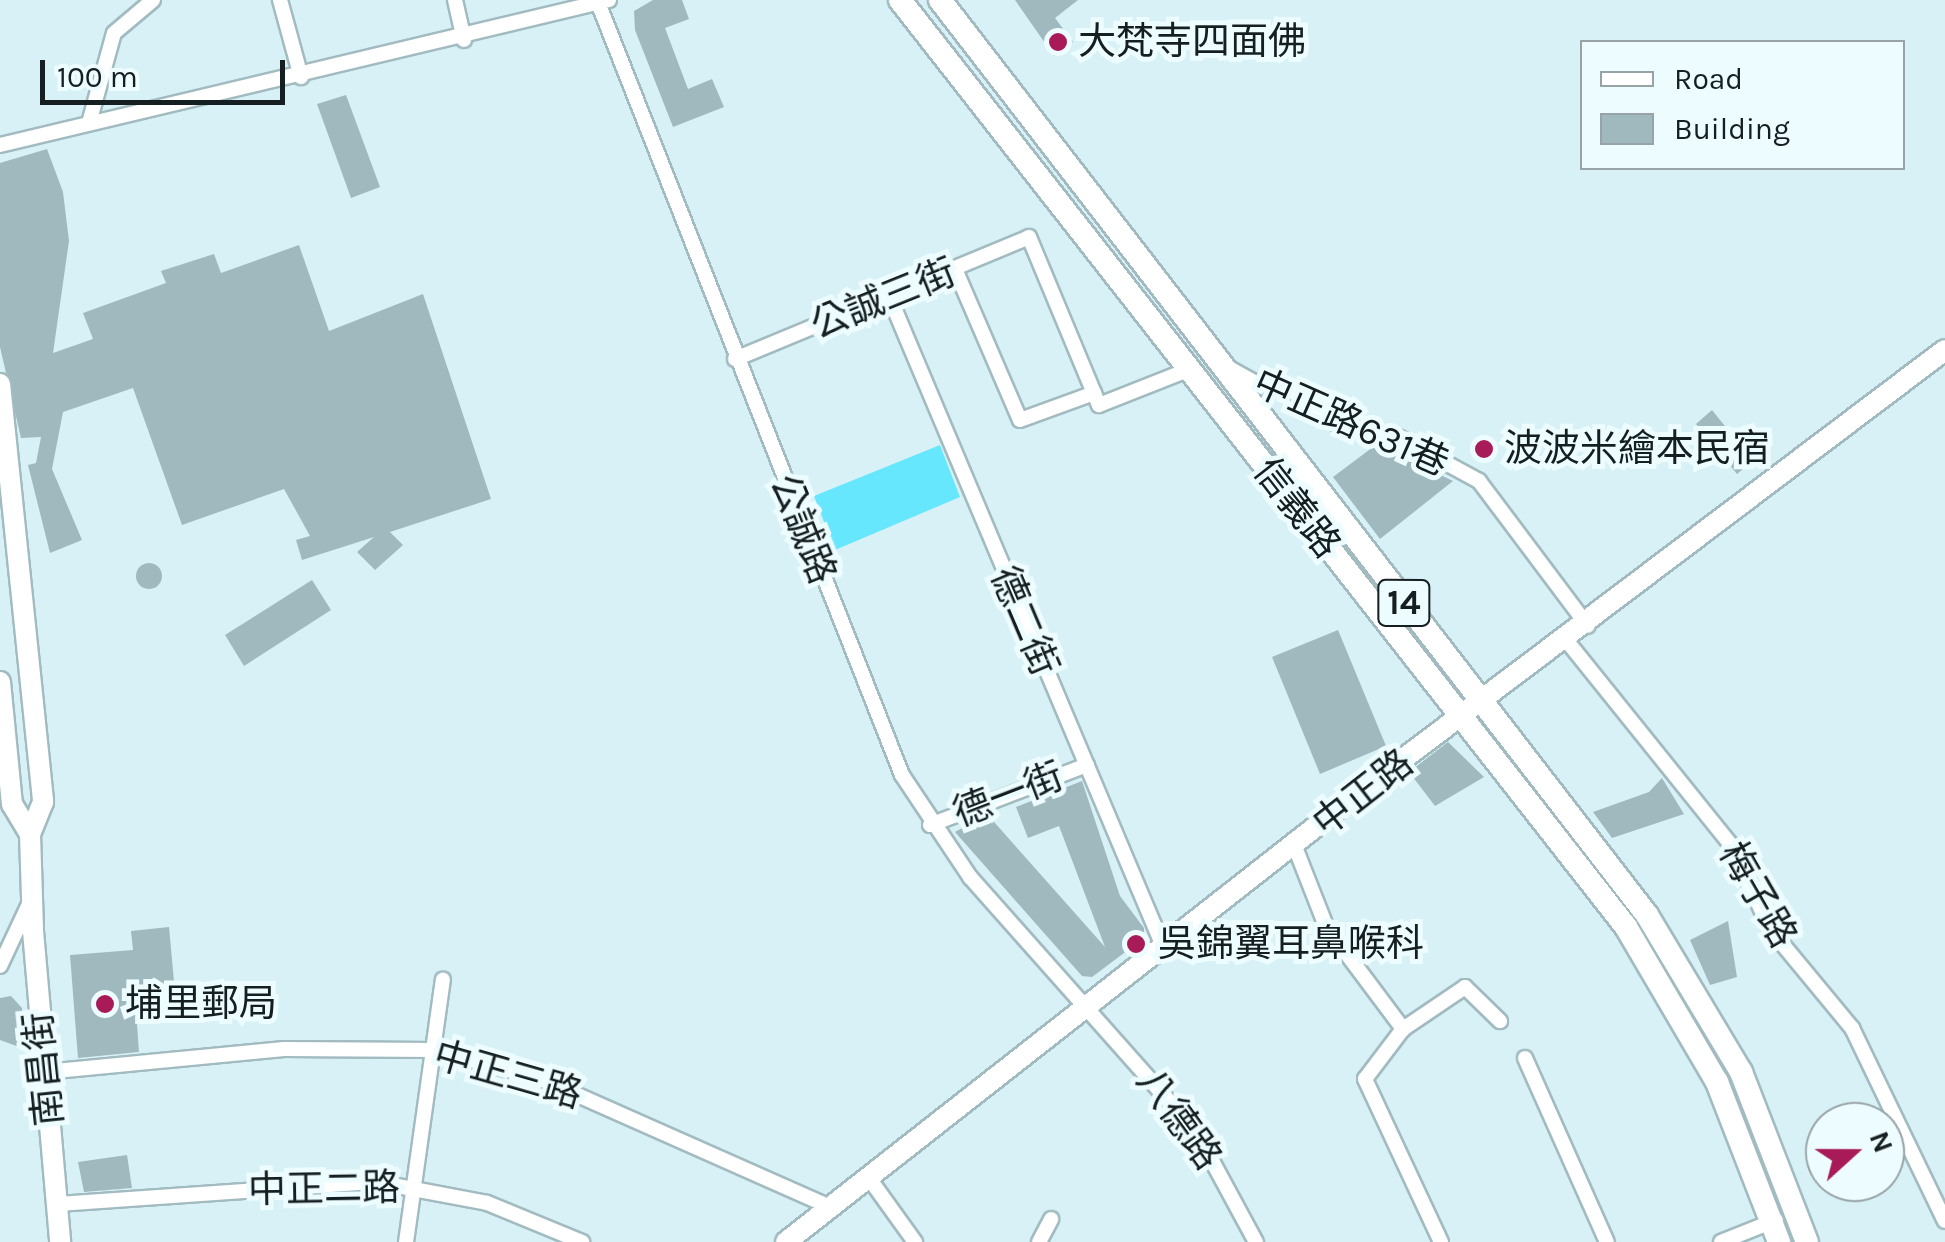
<!DOCTYPE html>
<html>
<head>
<meta charset="utf-8">
<style>
	body { margin:0 }
	#map { position:relative; width:1945px; height:1242px; overflow:hidden; background:#d7f1f6; font-family:Karla,"Noto Sans TC",sans-serif }
	div>[style] { position:absolute }
	[style*='--x'] { left:calc(var(--x)*1px); top:calc(var(--y)*1px); width:calc(var(--w)*1px); rotate:calc(var(--a)*1deg) }
	.green>* { inset:0; background:#67e7fe }
	.building>* { inset:0; background:#a0b9be }
	.round { border-radius:50% }
	.roads { filter:drop-shadow(2px 0 #a2bbc0) drop-shadow(-2px 0 #a2bbc0) drop-shadow(0 2px #a2bbc0) drop-shadow(0 -2px #a2bbc0) }
	.street>* { height:14px; margin:-7px; padding:0 7px; transform-origin:7px; border-radius:7px; background:#fff }
	.secondary>* { height:20px; margin:-10px; padding:0 10px; transform-origin:10px; border-radius:10px; background:#fff }
	.primary>* { height:22px; margin:-11px; padding:0 11px; transform-origin:11px; border-radius:11px; background:#fff }
	.dots>* { width:28px; height:28px; translate:-50% -50%; box-sizing:border-box; border:5px solid #edfcff; border-radius:50% }
	span { translate:-50% -50%; white-space:nowrap; text-align:center; line-height:1.15; -webkit-text-stroke:10px #edfcff; paint-order:stroke }
	.shield-label span { padding:2px 8px; background:#edfcff; border:2px solid; border-radius:8px; -webkit-text-stroke-width:0 }
	.shield-label { font-size:35px; color:#151e20; font-weight:700 }
	.poi-label { font-size:38px; color:#151e20 }
	.left { translate:0 -50%; text-align:left }
	.street-label { font-size:38px; color:#151e20 }
	.legend { position:absolute; left:1580px; top:40px; width:325px; height:130px; box-sizing:border-box; background:#edfcff; border:2px solid #97a3a6; margin:0; padding:12px 18px; list-style:none; font-size:30px; color:#151e20 }
	.legend li { display:flex; align-items:center; gap:20px; height:50px }
	.legend b { width:50px; border:2px solid #97a3a6 }
	.north { position:absolute; left:1805px; top:1102px; width:100px; height:100px; box-sizing:border-box; background:#edfcff; border:2px solid #97a3a6; border-radius:50%; rotate:69deg; font-size:28px; font-weight:700; line-height:40px; text-align:center; color:#151e20 }
	.north::after { content:''; display:block; margin:auto; width:35px; height:45px; background:#a91a59; clip-path:polygon(50% 0,100% 100%,50% 72%,0 100%) }
	.scale { position:absolute; left:40px; top:60px; width:245px; height:45px; box-sizing:border-box; border:5px solid #151e20; border-top:0; padding-left:12px; font-size:30px; line-height:35px; white-space:nowrap; color:#151e20; -webkit-text-stroke:8px #edfcff; paint-order:stroke }
</style>
</head>
<body>
<div id="map">
	<div class="green">
		<i style="clip-path:polygon(940px 445px,960px 497px,835px 550px,814px 496px)"></i>
	</div>
	<div class="building">
		<i style="clip-path:polygon(653px 0,682px 0,689px 19px,665px 28px,688px 89px,712px 79px,724px 107px,673px 127px,635px 30px,634px 11px)"></i>
		<i style="clip-path:polygon(1015px 0,1078px 0,1055px 18px,1073px 42px,1054px 56px)"></i>
		<i style="clip-path:polygon(346px 95px,380px 187px,351px 198px,317px 104px)"></i>
		<i style="clip-path:polygon(47px 149px,63px 192px,69px 241px,53px 353px,93px 339px,83px 313px,166px 283px,161px 271px,214px 254px,221px 273px,299px 245px,329px 331px,423px 294px,491px 499px,390px 532px,403px 545px,375px 570px,357px 552px,374px 537px,302px 560px,296px 540px,310px 536px,284px 489px,182px 525px,133px 388px,63px 412px,52px 469px,82px 540px,50px 553px,28px 465px,36px 463px,41px 437px,21px 438px,0 347px,0 163px)"></i>
		<i style="clip-path:polygon(1712px 410px,1753px 461px,1737px 474px,1696px 424px)"></i>
		<i style="clip-path:polygon(1377px 444px,1453px 481px,1380px 539px,1333px 477px)"></i>
		<i class="round" style="left:136px;top:563px;width:26px;height:26px"></i>
		<i style="clip-path:polygon(312px 580px,331px 610px,244px 666px,225px 635px)"></i>
		<i style="clip-path:polygon(1338px 630px,1386px 746px,1320px 774px,1272px 657px)"></i>
		<i style="clip-path:polygon(1448px 742px,1484px 777px,1435px 806px,1409px 772px)"></i>
		<i style="clip-path:polygon(1662px 778px,1684px 814px,1612px 838px,1593px 812px,1649px 792px)"></i>
		<i style="clip-path:polygon(1082px 781px,1120px 896px,1144px 928px,1144px 938px,1092px 977px,1082px 976px,955px 832px,987px 814px,1105px 947px,1059px 826px,1028px 838px,1016px 807px)"></i>
		<i style="clip-path:polygon(1728px 921px,1737px 977px,1710px 985px,1690px 940px)"></i>
		<i style="clip-path:polygon(169px 927px,175px 992px,135px 996px,139px 1052px,78px 1058px,70px 955px,133px 950px,131px 931px)"></i>
		<i style="clip-path:polygon(11px 996px,22px 1008px,22px 1048px,0 1040px,0 998px)"></i>
		<i style="clip-path:polygon(127px 1155px,132px 1188px,84px 1192px,78px 1162px)"></i>
	</div>
	<div class="roads">
		<div class="street">
			<i style="--x:280;--y:0;--w:80;--a:74.7"></i>
			<i style="--x:455;--y:0;--w:41;--a:77.3"></i>
			<i style="--x:599;--y:5;--w:827;--a:68.52"></i>
			<i style="--x:902;--y:775;--w:123;--a:56.3"></i>
			<i style="--x:970;--y:877;--w:342;--a:48.4"></i>
			<i style="--x:1197;--y:1133;--w:124;--a:61.6"></i>
			<i style="--x:89;--y:123;--w:93;--a:-74.5"></i>
			<i style="--x:114;--y:33;--w:51;--a:-40.2"></i>
			<i style="--x:0;--y:145;--w:626;--a:-13.39"></i>
			<i style="--x:955;--y:269;--w:164;--a:66.7"></i>
			<i style="--x:1020;--y:420;--w:79;--a:-20"></i>
			<i style="--x:889;--y:296;--w:703;--a:67.15"></i>
			<i style="--x:735;--y:359;--w:318;--a:-22.5"></i>
			<i style="--x:1029;--y:237;--w:182;--a:67.4"></i>
			<i style="--x:1099;--y:405;--w:96;--a:-21.5"></i>
			<i style="--x:1231;--y:369;--w:33;--a:29"></i>
			<i style="--x:1260;--y:385;--w:27;--a:4"></i>
			<i style="--x:1287;--y:387;--w:62;--a:36.5"></i>
			<i style="--x:1337;--y:424;--w:62;--a:12"></i>
			<i style="--x:1398;--y:437;--w:92;--a:28.5"></i>
			<i style="--x:1479;--y:481;--w:181;--a:53.1"></i>
			<i style="--x:1567;--y:641;--w:263;--a:51.2"></i>
			<i style="--x:1732;--y:846;--w:91;--a:65.4"></i>
			<i style="--x:1770;--y:929;--w:129;--a:50.4"></i>
			<i style="--x:1852;--y:1028;--w:214;--a:64.3"></i>
			<i style="--x:930;--y:825;--w:168;--a:-20.9"></i>
			<i style="--x:1295;--y:847;--w:85;--a:68.6"></i>
			<i style="--x:1326;--y:926;--w:129;--a:53.2"></i>
			<i style="--x:0;--y:966;--w:71;--a:-64.9"></i>
			<i style="--x:1525;--y:1058;--w:201;--a:66"></i>
			<i style="--x:45;--y:1072;--w:240;--a:-5.5"></i>
			<i style="--x:284;--y:1049;--w:150;--a:0.4"></i>
			<i style="--x:434;--y:1050;--w:109;--a:14.9"></i>
			<i style="--x:539;--y:1078;--w:318;--a:23.9"></i>
			<i style="--x:869;--y:1178;--w:79;--a:54.3"></i>
			<i style="--x:58;--y:1204;--w:319;--a:-4"></i>
			<i style="--x:376;--y:1182;--w:113;--a:10.7"></i>
			<i style="--x:487;--y:1203;--w:103;--a:22.3"></i>
			<i style="--x:406;--y:1242;--w:265;--a:-82"></i>
			<i style="--x:1039;--y:1242;--w:26;--a:-62"></i>
			<i style="--x:1441;--y:1242;--w:180;--a:-115"></i>
			<i style="--x:1365;--y:1079;--w:63;--a:-52.8"></i>
			<i style="--x:1403;--y:1029;--w:75;--a:-34.1"></i>
			<i style="--x:1465;--y:987;--w:49;--a:44.2"></i>
			<i style="--x:1721;--y:1242;--w:59;--a:-21.8"></i>
		</div>
		<div class="secondary">
			<i style="--x:0;--y:384;--w:420;--a:84.1"></i>
			<i style="--x:43;--y:802;--w:35;--a:112"></i>
			<i style="--x:30;--y:834;--w:97;--a:88.2"></i>
			<i style="--x:33;--y:931;--w:312;--a:85"></i>
			<i style="--x:0;--y:682;--w:123;--a:84.4"></i>
			<i style="--x:12;--y:804;--w:35;--a:59"></i>
			<i style="--x:786;--y:1242;--w:747;--a:-38.1"></i>
			<i style="--x:1374;--y:781;--w:715;--a:-37.05"></i>
		</div>
		<div class="primary">
			<i style="--x:900;--y:0;--w:1177;--a:51.93"></i>
			<i style="--x:1626;--y:927;--w:180;--a:59.6"></i>
			<i style="--x:1717;--y:1082;--w:172;--a:68.8"></i>
			<i style="--x:940;--y:0;--w:1156;--a:52.31"></i>
			<i style="--x:1647;--y:915;--w:183;--a:59.1"></i>
			<i style="--x:1741;--y:1072;--w:182;--a:68.8"></i>
		</div>
	</div>
	<div class="dots">
		<i style="left:1058px;top:42px;background:#a91a59"></i>
		<i style="left:1484px;top:449px;background:#a91a59"></i>
		<i style="left:1136px;top:944px;background:#a91a59"></i>
		<i style="left:105px;top:1004px;background:#a91a59"></i>
	</div>
	<div class="shield-label">
		<span style="left:1404px;top:603px">14</span>
	</div>
	<div class="poi-label">
		<span class="left" style="left:1078px;top:42px">大梵寺四面佛</span>
		<span class="left" style="left:1504px;top:449px">波波米繪本民宿</span>
		<span class="left" style="left:1158px;top:944px">吳錦翼耳鼻喉科</span>
		<span class="left" style="left:125px;top:1004px">埔里郵局</span>
	</div>
	<div class="street-label">
		<span style="left:883px;top:299px;rotate:-22deg">公誠三街</span>
		<span style="left:1351px;top:423px;rotate:24deg">中正路631巷</span>
		<span style="left:1297px;top:508px;rotate:52deg">信義路</span>
		<span style="left:803px;top:529px;rotate:68deg">公誠路</span>
		<span style="left:1024px;top:621px;rotate:67deg">德二街</span>
		<span style="left:1363px;top:793px;rotate:-38deg">中正路</span>
		<span style="left:1008px;top:795px;rotate:-21deg">德一街</span>
		<span style="left:1758px;top:895px;rotate:60deg">梅子路</span>
		<span style="left:44px;top:1069px;rotate:-96deg">南昌街</span>
		<span style="left:508px;top:1075px;rotate:16deg">中正三路</span>
		<span style="left:1179px;top:1119px;rotate:54deg">八德路</span>
		<span style="left:324px;top:1189px;rotate:-1deg">中正二路</span>
	</div>
	<ul class="legend">
	<li><b style="height:12px;background:#fff"></b>Road</li>
	<li><b style="height:28px;background:#a0b9be"></b>Building</li>
	</ul>
	<div class="north">N</div>
	<div class="scale">100 m</div>
</div>
</body>
</html>
